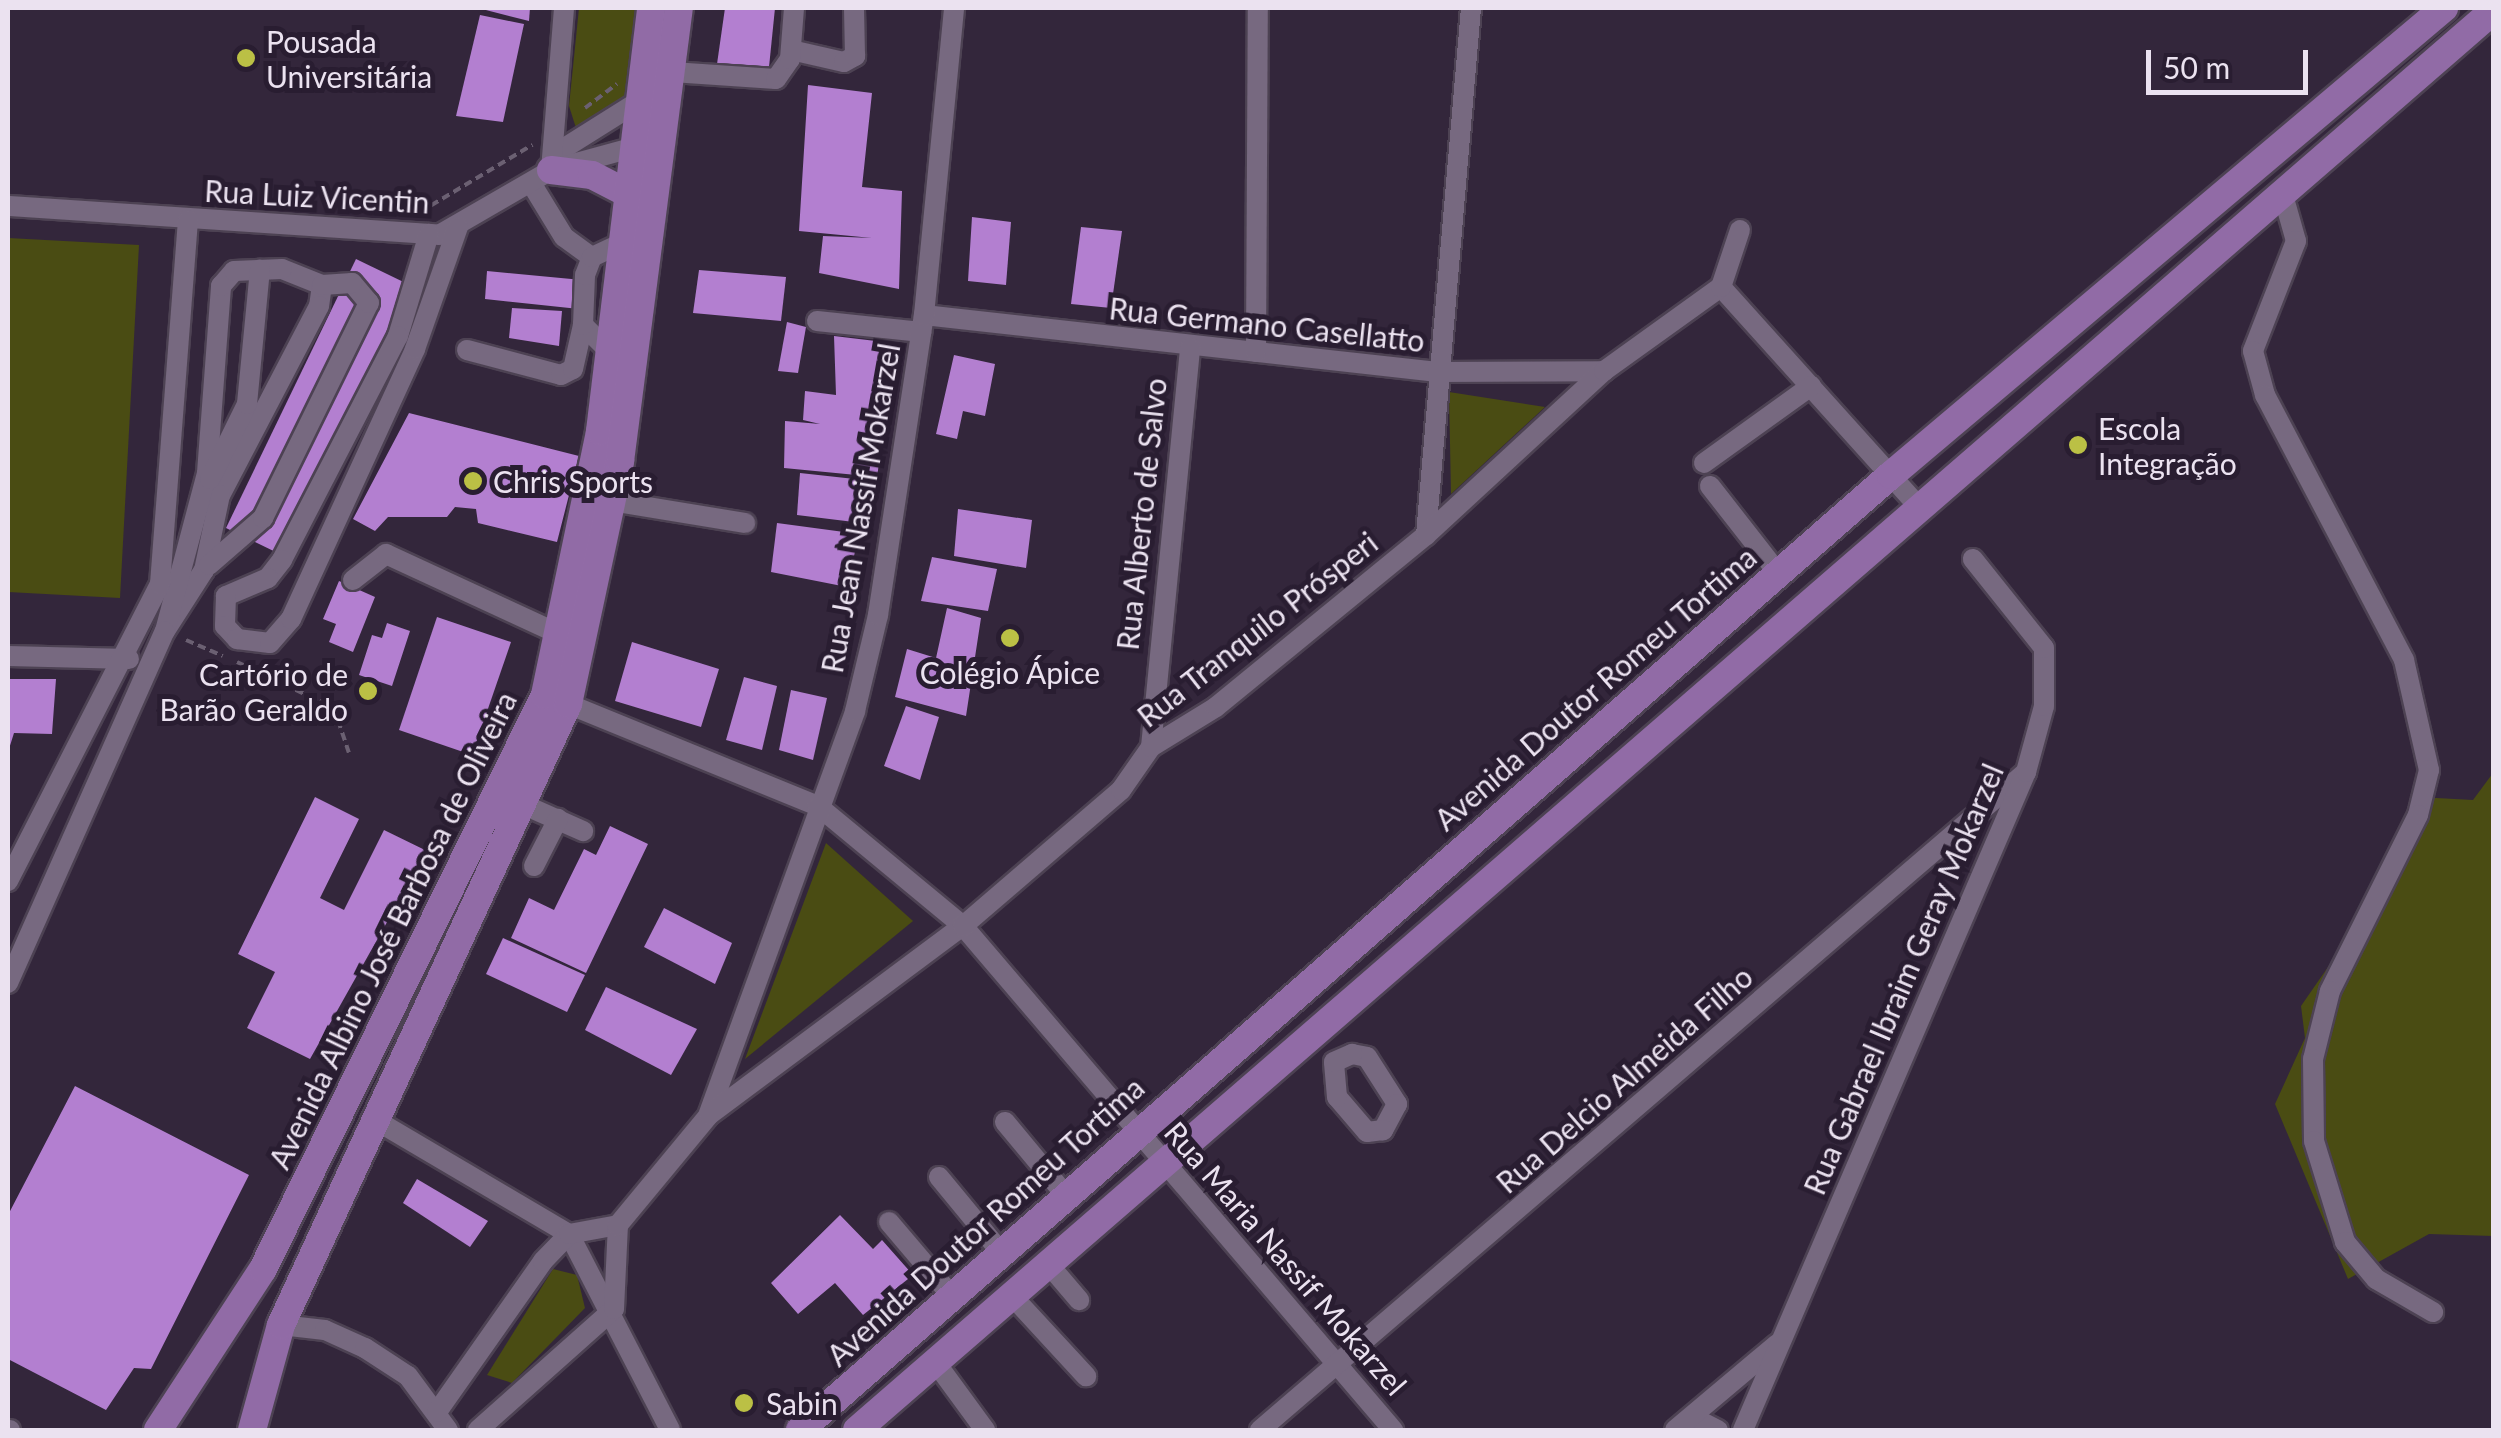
<!DOCTYPE html>
<html>
<head>
<meta charset="utf-8">
<style>
	body { margin:0 }
	#map { position:relative; width:2501px; height:1438px; overflow:hidden; background:#33263b; font-family:Lato,sans-serif }
	div>[style] { position:absolute }
	[style*='--x'] { left:calc(var(--x)*1px); top:calc(var(--y)*1px); width:calc(var(--w)*1px); rotate:calc(var(--a)*1deg) }
	.green>* { inset:0; background:#4a4c13 }
	.building>* { inset:0; background:#b37fd0 }
	.path>* { height:4px; margin-top:-2px; transform-origin:0; background:repeating-linear-gradient(90deg,#6b6072 0 8px,transparent 0 13px) }
	.roads { filter:drop-shadow(2px 0 #4d4253) drop-shadow(-2px 0 #4d4253) drop-shadow(0 2px #4d4253) drop-shadow(0 -2px #4d4253) }
	.minor>* { height:20px; margin:-10px; padding:0 10px; transform-origin:10px; border-radius:10px; background:#776980 }
	.major>* { height:28px; margin:-14px; padding:0 14px; transform-origin:14px; border-radius:14px; background:#916ba6 }
	.dots>* { width:28px; height:28px; translate:-50% -50%; box-sizing:border-box; border:5px solid #291d31; border-radius:50% }
	span { translate:-50% -50%; white-space:nowrap; text-align:center; line-height:1.15; -webkit-text-stroke:10px #291d31; paint-order:stroke }
	.poi-label { font-size:30px; color:#ebe2f0 }
	.left { translate:0 -50%; text-align:left }
	.right { translate:-100% -50%; text-align:right }
	.street-label { font-size:30px; color:#ebe2f0 }
	.frame { position:absolute; inset:0; border:10px solid #ebe2f0; pointer-events:none }
	.scale { position:absolute; left:2146px; top:50px; width:162px; height:45px; box-sizing:border-box; border:5px solid #ebe2f0; border-top:0; padding-left:12px; font-size:30px; line-height:35px; white-space:nowrap; color:#ebe2f0; -webkit-text-stroke:8px #291d31; paint-order:stroke }
</style>
</head>
<body>
<div id="map">
	<div class="green">
		<i style="clip-path:polygon(579px 8px,638px 8px,627px 97px,576px 128px,569px 106px)"></i>
		<i style="clip-path:polygon(8px 238px,139px 245px,120px 598px,8px 592px)"></i>
		<i style="clip-path:polygon(1449px 392px,1545px 407px,1451px 494px)"></i>
		<i style="clip-path:polygon(2493px 773px,2493px 1236px,2429px 1234px,2348px 1279px,2275px 1104px,2305px 1038px,2301px 1006px,2346px 941px,2418px 797px,2473px 800px)"></i>
		<i style="clip-path:polygon(826px 843px,913px 921px,745px 1059px)"></i>
		<i style="clip-path:polygon(553px 1269px,577px 1275px,585px 1308px,512px 1383px,487px 1375px)"></i>
	</div>
	<div class="building">
		<i style="clip-path:polygon(482px 8px,530px 8px,529px 21px,482px 9px)"></i>
		<i style="clip-path:polygon(725px 8px,775px 8px,768px 77px,716px 71px)"></i>
		<i style="clip-path:polygon(480px 15px,524px 24px,503px 122px,456px 116px)"></i>
		<i style="clip-path:polygon(808px 85px,872px 93px,862px 187px,902px 191px,899px 289px,819px 273px,823px 236px,872px 238px,799px 231px)"></i>
		<i style="clip-path:polygon(972px 217px,1011px 222px,1006px 285px,968px 281px)"></i>
		<i style="clip-path:polygon(1081px 227px,1122px 231px,1111px 308px,1071px 304px)"></i>
		<i style="clip-path:polygon(356px 259px,418px 289px,288px 558px,226px 528px)"></i>
		<i style="clip-path:polygon(699px 270px,786px 277px,781px 321px,693px 313px)"></i>
		<i style="clip-path:polygon(487px 271px,582px 280px,579px 309px,485px 299px)"></i>
		<i style="clip-path:polygon(512px 308px,562px 311px,559px 346px,509px 338px)"></i>
		<i style="clip-path:polygon(787px 322px,806px 327px,798px 373px,778px 371px)"></i>
		<i style="clip-path:polygon(834px 336px,884px 342px,870px 428px,884px 429px,877px 477px,784px 468px,785px 421px,820px 424px,803px 420px,805px 391px,836px 395px)"></i>
		<i style="clip-path:polygon(954px 355px,995px 364px,985px 416px,963px 411px,957px 439px,936px 434px)"></i>
		<i style="clip-path:polygon(409px 413px,579px 456px,557px 542px,478px 523px,476px 509px,455px 507px,447px 517px,388px 517px,375px 531px,353px 519px)"></i>
		<i style="clip-path:polygon(800px 473px,873px 481px,870px 524px,797px 515px)"></i>
		<i style="clip-path:polygon(958px 509px,1032px 520px,1026px 568px,954px 556px)"></i>
		<i style="clip-path:polygon(777px 523px,859px 534px,847px 587px,771px 572px)"></i>
		<i style="clip-path:polygon(932px 557px,997px 569px,988px 611px,921px 601px)"></i>
		<i style="clip-path:polygon(339px 581px,375px 597px,353px 652px,329px 642px,336px 624px,323px 619px)"></i>
		<i style="clip-path:polygon(947px 608px,981px 618px,966px 716px,895px 697px,907px 649px,936px 658px)"></i>
		<i style="clip-path:polygon(437px 617px,511px 642px,472px 755px,399px 730px)"></i>
		<i style="clip-path:polygon(387px 623px,410px 631px,392px 686px,359px 675px,372px 635px,382px 638px)"></i>
		<i style="clip-path:polygon(632px 642px,719px 669px,701px 727px,615px 701px)"></i>
		<i style="clip-path:polygon(744px 677px,777px 686px,762px 750px,726px 740px)"></i>
		<i style="clip-path:polygon(8px 679px,56px 679px,52px 734px,14px 733px,8px 752px)"></i>
		<i style="clip-path:polygon(791px 690px,827px 698px,813px 760px,779px 750px)"></i>
		<i style="clip-path:polygon(906px 706px,939px 717px,920px 780px,884px 766px)"></i>
		<i style="clip-path:polygon(315px 797px,359px 819px,320px 898px,344px 910px,384px 830px,427px 851px,310px 1059px,247px 1028px,275px 972px,238px 954px)"></i>
		<i style="clip-path:polygon(610px 826px,648px 844px,586px 973px,511px 938px,529px 898px,554px 910px,584px 849px,596px 855px)"></i>
		<i style="clip-path:polygon(664px 908px,732px 943px,715px 984px,644px 947px)"></i>
		<i style="clip-path:polygon(503px 938px,585px 975px,567px 1012px,486px 974px)"></i>
		<i style="clip-path:polygon(606px 987px,697px 1029px,671px 1075px,585px 1030px)"></i>
		<i style="clip-path:polygon(75px 1086px,249px 1175px,151px 1369px,134px 1368px,106px 1410px,8px 1359px,8px 1215px)"></i>
		<i style="clip-path:polygon(417px 1179px,488px 1221px,470px 1247px,403px 1203px)"></i>
		<i style="clip-path:polygon(840px 1215px,873px 1249px,882px 1240px,913px 1275px,863px 1315px,835px 1283px,798px 1314px,771px 1283px)"></i>
	</div>
	<div class="path">
		<i style="--x:585;--y:108;--w:40;--a:-37"></i>
		<i style="--x:420;--y:212;--w:131;--a:-30.9"></i>
		<i style="--x:186;--y:640;--w:40;--a:23.4"></i>
		<i style="--x:237;--y:662;--w:107;--a:25.4"></i>
		<i style="--x:334;--y:708;--w:47;--a:71.6"></i>
	</div>
	<div class="roads">
		<div class="minor">
			<i style="--x:791;--y:50;--w:54;--a:12.8"></i>
			<i style="--x:844;--y:62;--w:13;--a:-29"></i>
			<i style="--x:855;--y:56;--w:48;--a:-91.2"></i>
			<i style="--x:672;--y:72;--w:104;--a:3.9"></i>
			<i style="--x:776;--y:79;--w:24;--a:-55"></i>
			<i style="--x:790;--y:59;--w:51;--a:-85.5"></i>
			<i style="--x:552;--y:168;--w:25;--a:-56"></i>
			<i style="--x:566;--y:147;--w:86;--a:-32.2"></i>
			<i style="--x:551;--y:170;--w:163;--a:-85.4"></i>
			<i style="--x:531;--y:183;--w:63;--a:58.6"></i>
			<i style="--x:564;--y:237;--w:34;--a:36"></i>
			<i style="--x:2283;--y:195;--w:48;--a:74.2"></i>
			<i style="--x:2296;--y:241;--w:118;--a:111.4"></i>
			<i style="--x:2253;--y:351;--w:46;--a:74.7"></i>
			<i style="--x:2265;--y:395;--w:299;--a:62.3"></i>
			<i style="--x:2404;--y:660;--w:113;--a:77.2"></i>
			<i style="--x:2429;--y:770;--w:46;--a:103.7"></i>
			<i style="--x:2418;--y:815;--w:197;--a:116.6"></i>
			<i style="--x:2330;--y:991;--w:70;--a:104"></i>
			<i style="--x:2313;--y:1059;--w:82;--a:89.3"></i>
			<i style="--x:2314;--y:1141;--w:106;--a:72.9"></i>
			<i style="--x:2345;--y:1242;--w:48;--a:50"></i>
			<i style="--x:2376;--y:1279;--w:66;--a:30.1"></i>
			<i style="--x:8;--y:206;--w:432;--a:3.8"></i>
			<i style="--x:439;--y:235;--w:129;--a:-30.1"></i>
			<i style="--x:551;--y:170;--w:94;--a:-15.4"></i>
			<i style="--x:429;--y:234;--w:107;--a:106.9"></i>
			<i style="--x:398;--y:336;--w:252;--a:117.4"></i>
			<i style="--x:282;--y:560;--w:23;--a:128"></i>
			<i style="--x:268;--y:578;--w:46;--a:156.8"></i>
			<i style="--x:226;--y:596;--w:30;--a:92"></i>
			<i style="--x:225;--y:626;--w:18;--a:47"></i>
			<i style="--x:237;--y:639;--w:33;--a:7"></i>
			<i style="--x:270;--y:643;--w:32;--a:-49"></i>
			<i style="--x:291;--y:619;--w:297;--a:-65.3"></i>
			<i style="--x:415;--y:349;--w:129;--a:-70.6"></i>
			<i style="--x:282;--y:269;--w:43;--a:21.8"></i>
			<i style="--x:322;--y:285;--w:21;--a:98"></i>
			<i style="--x:319;--y:306;--w:213;--a:117.6"></i>
			<i style="--x:220;--y:495;--w:77;--a:102"></i>
			<i style="--x:204;--y:570;--w:72;--a:122.6"></i>
			<i style="--x:165;--y:631;--w:163;--a:-75.1"></i>
			<i style="--x:207;--y:473;--w:188;--a:-85.7"></i>
			<i style="--x:221;--y:286;--w:20;--a:-49"></i>
			<i style="--x:234;--y:271;--w:48;--a:-2.4"></i>
			<i style="--x:1721;--y:287;--w:300;--a:48"></i>
			<i style="--x:924;--y:315;--w:517;--a:6.33"></i>
			<i style="--x:1438;--y:372;--w:166;--a:-0.3"></i>
			<i style="--x:817;--y:321;--w:105;--a:6"></i>
			<i style="--x:467;--y:350;--w:97;--a:14.9"></i>
			<i style="--x:561;--y:375;--w:13;--a:-27"></i>
			<i style="--x:573;--y:369;--w:45;--a:-77.2"></i>
			<i style="--x:609;--y:351;--w:37;--a:-135"></i>
			<i style="--x:583;--y:325;--w:50;--a:-87.7"></i>
			<i style="--x:585;--y:275;--w:19;--a:-69"></i>
			<i style="--x:592;--y:257;--w:33;--a:-25"></i>
			<i style="--x:1256;--y:352;--w:344;--a:-89.7"></i>
			<i style="--x:1704;--y:463;--w:132;--a:-35.7"></i>
			<i style="--x:210;--y:479;--w:84;--a:-63.7"></i>
			<i style="--x:247;--y:404;--w:135;--a:-84.5"></i>
			<i style="--x:1710;--y:486;--w:110;--a:52"></i>
			<i style="--x:611;--y:501;--w:136;--a:9.3"></i>
			<i style="--x:1426;--y:535;--w:529;--a:-85.12"></i>
			<i style="--x:209;--y:565;--w:72;--a:-41"></i>
			<i style="--x:263;--y:518;--w:240;--a:-63.8"></i>
			<i style="--x:369;--y:303;--w:26;--a:-130"></i>
			<i style="--x:352;--y:283;--w:30;--a:176"></i>
			<i style="--x:353;--y:580;--w:42;--a:-38.2"></i>
			<i style="--x:386;--y:554;--w:188;--a:24.8"></i>
			<i style="--x:8;--y:656;--w:121;--a:1.4"></i>
			<i style="--x:568;--y:704;--w:270;--a:22.2"></i>
			<i style="--x:818;--y:806;--w:188;--a:39.6"></i>
			<i style="--x:963;--y:926;--w:663;--a:49.53"></i>
			<i style="--x:1151;--y:747;--w:401;--a:-84.4"></i>
			<i style="--x:522;--y:804;--w:67;--a:23.9"></i>
			<i style="--x:534;--y:866;--w:53;--a:-62.9"></i>
			<i style="--x:8;--y:881;--w:334;--a:-62.9"></i>
			<i style="--x:160;--y:584;--w:365;--a:-85.6"></i>
			<i style="--x:8;--y:983;--w:385;--a:-66"></i>
			<i style="--x:1352;--y:1054;--w:15;--a:11"></i>
			<i style="--x:1367;--y:1057;--w:56;--a:57.4"></i>
			<i style="--x:1397;--y:1104;--w:30;--a:118"></i>
			<i style="--x:1383;--y:1130;--w:16;--a:173"></i>
			<i style="--x:1367;--y:1132;--w:46;--a:-130.6"></i>
			<i style="--x:1337;--y:1097;--w:35;--a:-95"></i>
			<i style="--x:1334;--y:1062;--w:20;--a:-24"></i>
			<i style="--x:709;--y:1113;--w:428;--a:-70"></i>
			<i style="--x:855;--y:711;--w:99;--a:-76.5"></i>
			<i style="--x:878;--y:615;--w:304;--a:-81.3"></i>
			<i style="--x:924;--y:315;--w:308;--a:-84.4"></i>
			<i style="--x:377;--y:1121;--w:223;--a:30.5"></i>
			<i style="--x:569;--y:1234;--w:220;--a:62.7"></i>
			<i style="--x:1005;--y:1122;--w:92;--a:50.3"></i>
			<i style="--x:939;--y:1177;--w:96;--a:50.5"></i>
			<i style="--x:889;--y:1222;--w:96;--a:49.7"></i>
			<i style="--x:1050;--y:1266;--w:45;--a:49.5"></i>
			<i style="--x:1013;--y:1297;--w:108;--a:47.3"></i>
			<i style="--x:281;--y:1325;--w:44;--a:6.5"></i>
			<i style="--x:325;--y:1330;--w:44;--a:24.2"></i>
			<i style="--x:365;--y:1348;--w:51;--a:33.1"></i>
			<i style="--x:408;--y:1376;--w:67;--a:53.5"></i>
			<i style="--x:936;--y:1363;--w:83;--a:53.8"></i>
			<i style="--x:437;--y:1412;--w:184;--a:-54.9"></i>
			<i style="--x:543;--y:1261;--w:37;--a:-46"></i>
			<i style="--x:569;--y:1234;--w:50;--a:-10.4"></i>
			<i style="--x:1692;--y:1417;--w:29;--a:27"></i>
			<i style="--x:8;--y:1430;--w:2;--a:0"></i>
			<i style="--x:478;--y:1430;--w:182;--a:-41.7"></i>
			<i style="--x:614;--y:1309;--w:84;--a:-87.3"></i>
			<i style="--x:618;--y:1225;--w:143;--a:-50.4"></i>
			<i style="--x:709;--y:1115;--w:317;--a:-36.7"></i>
			<i style="--x:963;--y:926;--w:208;--a:-40.7"></i>
			<i style="--x:1121;--y:790;--w:52;--a:-55.1"></i>
			<i style="--x:1151;--y:747;--w:76;--a:-31.6"></i>
			<i style="--x:1216;--y:707;--w:271;--a:-39.3"></i>
			<i style="--x:1426;--y:535;--w:242;--a:-42.7"></i>
			<i style="--x:1604;--y:371;--w:144;--a:-35.7"></i>
			<i style="--x:1721;--y:287;--w:60;--a:-71.6"></i>
			<i style="--x:1260;--y:1430;--w:1010;--a:-40.66"></i>
			<i style="--x:1675;--y:1430;--w:133;--a:-40.1"></i>
			<i style="--x:1743;--y:1430;--w:716;--a:-66.73"></i>
			<i style="--x:2026;--y:772;--w:68;--a:-74.7"></i>
			<i style="--x:2044;--y:706;--w:58;--a:-90"></i>
			<i style="--x:2044;--y:648;--w:114;--a:-128.6"></i>
		</div>
		<div class="major">
			<i style="--x:551;--y:170;--w:41;--a:7"></i>
			<i style="--x:592;--y:175;--w:42;--a:27.2"></i>
			<i style="--x:158;--y:1430;--w:192;--a:-56.9"></i>
			<i style="--x:263;--y:1269;--w:640;--a:-63.84"></i>
			<i style="--x:545;--y:695;--w:270;--a:-78.2"></i>
			<i style="--x:600;--y:431;--w:426;--a:-83.1"></i>
			<i style="--x:252;--y:1430;--w:109;--a:-74.6"></i>
			<i style="--x:281;--y:1325;--w:684;--a:-65.2"></i>
			<i style="--x:568;--y:704;--w:249;--a:-77.9"></i>
			<i style="--x:620;--y:461;--w:457;--a:-82.6"></i>
			<i style="--x:800;--y:1430;--w:1450;--a:-41.2"></i>
			<i style="--x:1891;--y:475;--w:724;--a:-40.18"></i>
			<i style="--x:857;--y:1430;--w:2167;--a:-40.94"></i>
		</div>
	</div>
	<div class="dots">
		<i style="left:246px;top:58px;background:#bbc045"></i>
		<i style="left:2078px;top:445px;background:#bbc045"></i>
		<i style="left:473px;top:481px;background:#bbc045"></i>
		<i style="left:1010px;top:638px;background:#bbc045"></i>
		<i style="left:368px;top:691px;background:#bbc045"></i>
		<i style="left:744px;top:1403px;background:#bbc045"></i>
	</div>
	<div class="poi-label">
		<span class="left" style="left:266px;top:58px">Pousada<br>Universitária</span>
		<span class="left" style="left:2098px;top:445px">Escola<br>Integração</span>
		<span class="left" style="left:493px;top:481px">Chris Sports</span>
		<span style="left:1010px;top:672px">Colégio Ápice</span>
		<span class="right" style="left:348px;top:691px">Cartório de<br>Barão Geraldo</span>
		<span class="left" style="left:766px;top:1403px">Sabin</span>
	</div>
	<div class="street-label">
		<span style="left:317px;top:196px;rotate:3deg">Rua Luiz Vicentin</span>
		<span style="left:1267px;top:324px;rotate:6deg">Rua Germano Casellatto</span>
		<span style="left:860px;top:508px;rotate:-80deg">Rua Jean Nassif Mokarzel</span>
		<span style="left:1141px;top:514px;rotate:-84deg">Rua Alberto de Salvo</span>
		<span style="left:1257px;top:629px;rotate:-38deg">Rua Tranquilo Prósperi</span>
		<span style="left:1595px;top:688px;rotate:-41deg">Avenida Doutor Romeu Tortima</span>
		<span style="left:392px;top:930px;rotate:-64deg">Avenida Albino José Barbosa de Oliveira</span>
		<span style="left:1903px;top:979px;rotate:-67deg">Rua Gabrael Ibraim Geray Mokarzel</span>
		<span style="left:1624px;top:1079px;rotate:-41deg">Rua Delcio Almeida Filho</span>
		<span style="left:985px;top:1221px;rotate:-42deg">Avenida Doutor Romeu Tortima</span>
		<span style="left:1286px;top:1258px;rotate:49deg">Rua Maria Nassif Mokarzel</span>
	</div>
	<div class="frame"></div>
	<div class="scale">50 m</div>
</div>
</body>
</html>
